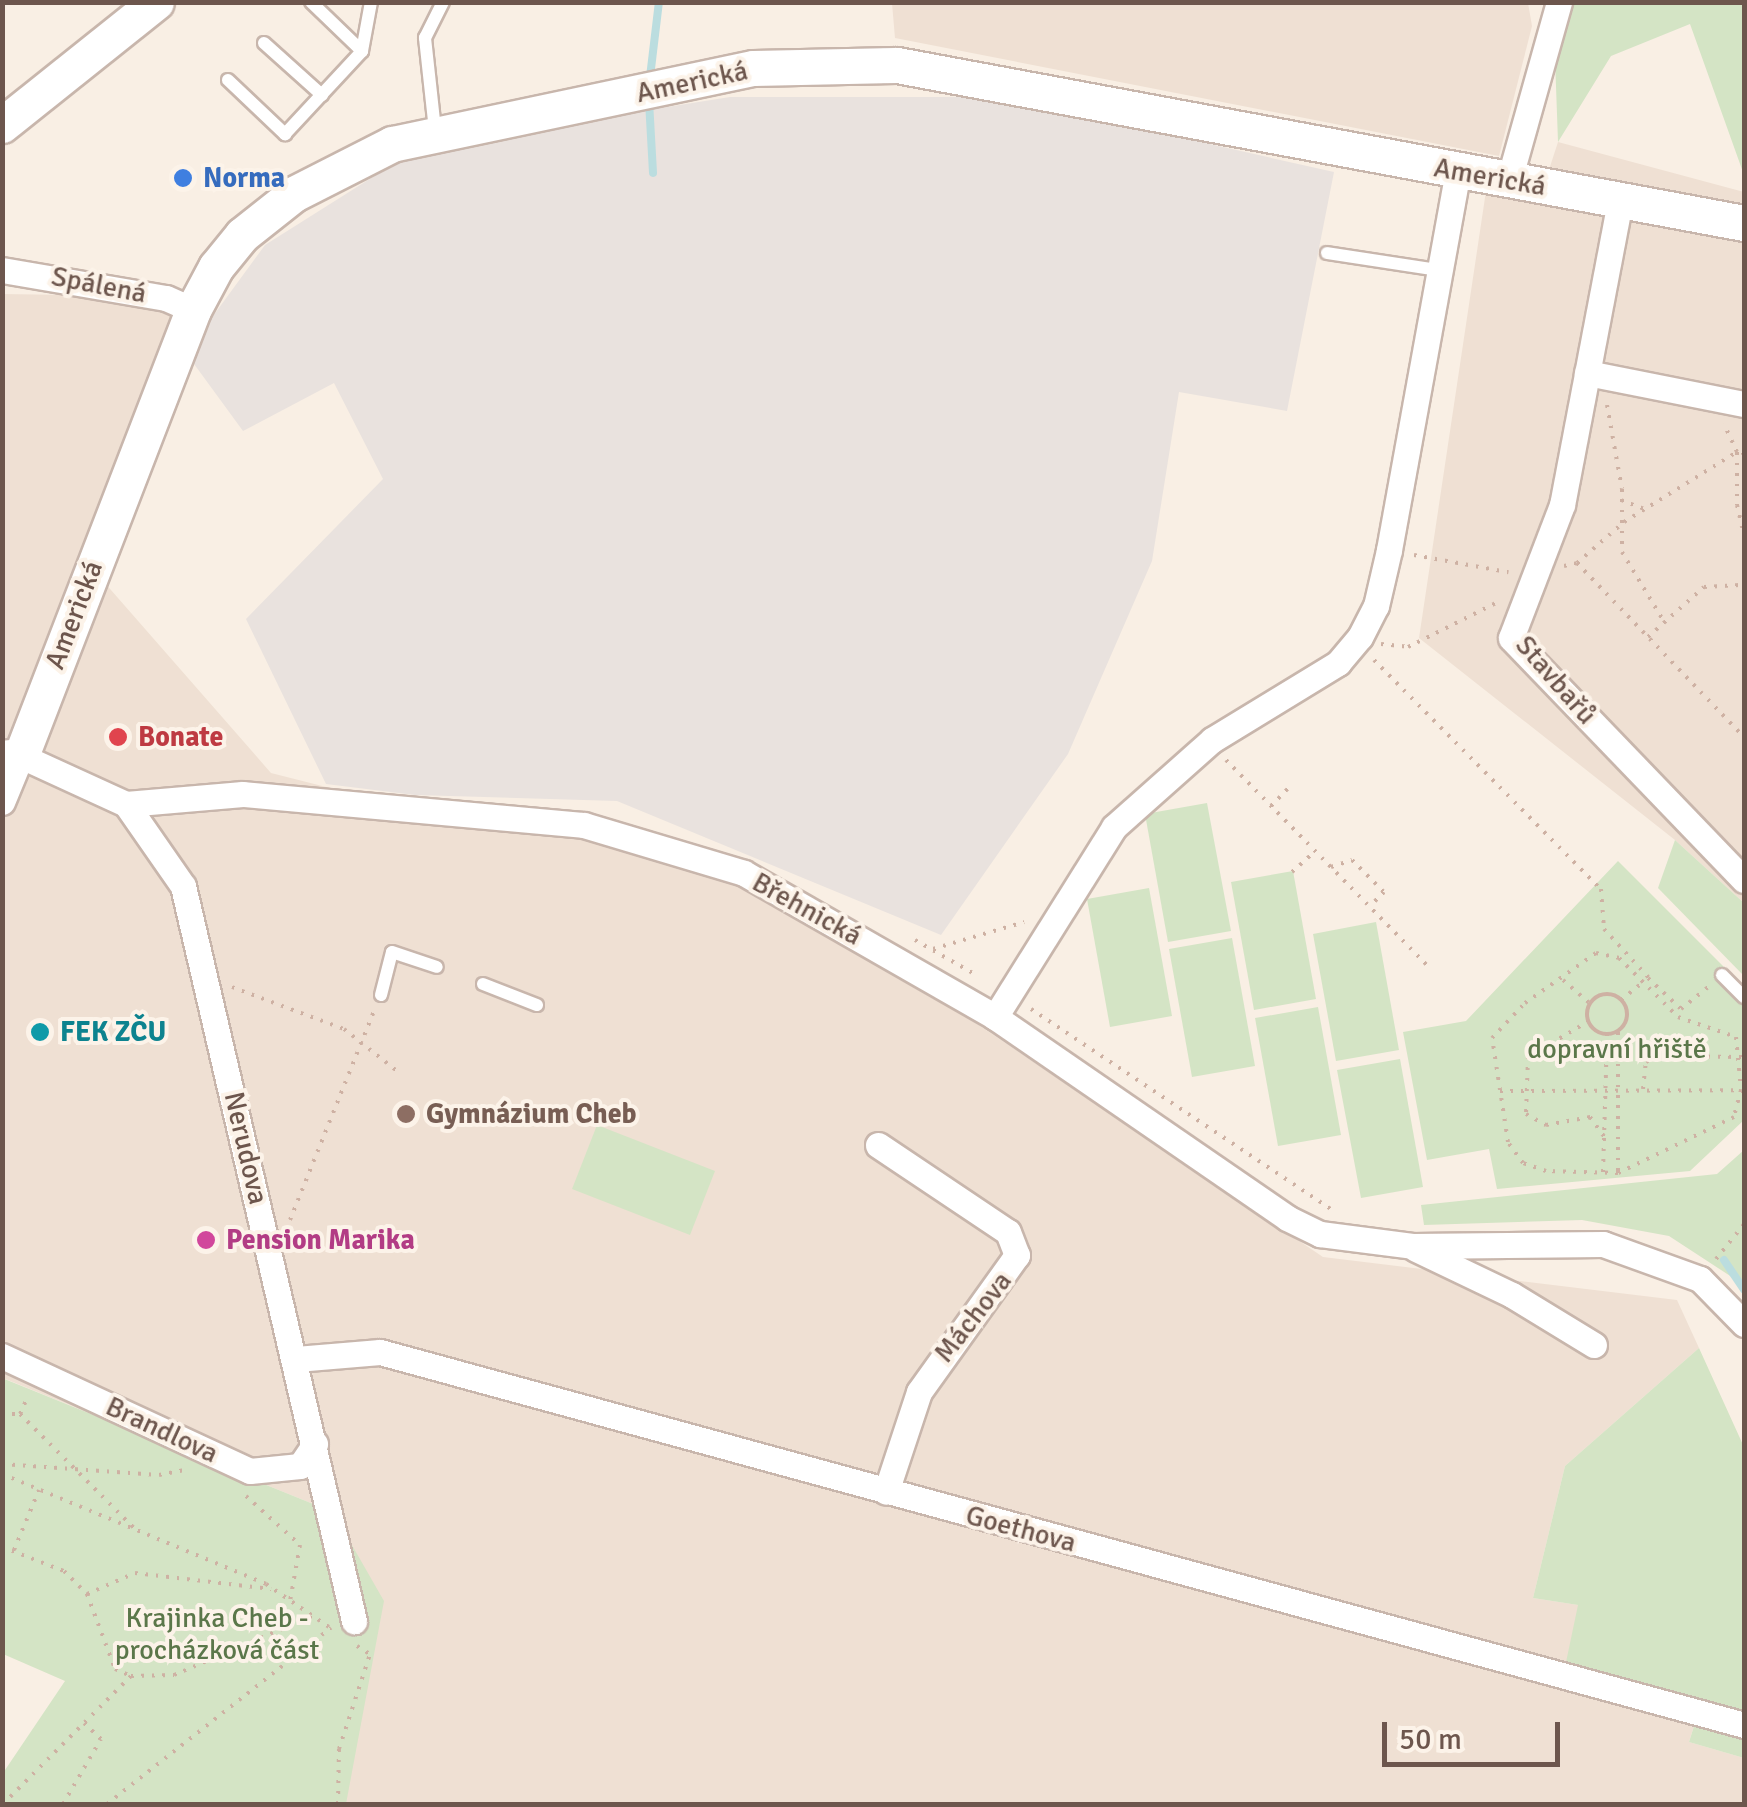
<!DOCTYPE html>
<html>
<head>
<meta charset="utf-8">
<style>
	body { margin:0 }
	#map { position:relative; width:1747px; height:1807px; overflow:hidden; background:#f9efe4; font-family:Signika,sans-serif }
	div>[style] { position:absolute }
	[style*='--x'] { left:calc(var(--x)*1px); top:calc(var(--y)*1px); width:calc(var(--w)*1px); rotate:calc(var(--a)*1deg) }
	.residential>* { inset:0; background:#efe0d3 }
	.industrial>* { inset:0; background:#e9e2de }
	.green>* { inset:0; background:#d4e4c5 }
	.stream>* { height:8px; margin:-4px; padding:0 4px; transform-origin:4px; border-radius:4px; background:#bbdddf }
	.path>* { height:4px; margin-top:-2px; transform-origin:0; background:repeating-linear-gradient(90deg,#ceb1a3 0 2.5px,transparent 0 10.5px) }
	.path>.ring { margin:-2px; padding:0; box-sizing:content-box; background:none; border:4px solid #ceb1a3; border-radius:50% }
	.roads { filter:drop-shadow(2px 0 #c8b6ac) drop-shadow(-2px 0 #c8b6ac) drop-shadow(0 2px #c8b6ac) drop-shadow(0 -2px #c8b6ac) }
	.lane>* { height:12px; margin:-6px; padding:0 6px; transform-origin:6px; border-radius:6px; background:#fff }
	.street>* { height:25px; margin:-12.5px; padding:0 12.5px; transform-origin:12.5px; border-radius:12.5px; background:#fff }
	.secondary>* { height:35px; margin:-17.5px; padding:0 17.5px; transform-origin:17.5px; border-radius:17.5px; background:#fff }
	.dots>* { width:28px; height:28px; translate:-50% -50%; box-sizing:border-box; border:5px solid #fcf3e9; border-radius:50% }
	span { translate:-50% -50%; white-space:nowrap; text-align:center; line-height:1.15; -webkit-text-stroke:8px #fcf3e9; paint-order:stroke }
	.street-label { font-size:28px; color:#6d564d }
	.shop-label { font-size:28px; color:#366cbe; font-weight:700 }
	.left { translate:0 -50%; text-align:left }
	.health-label { font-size:28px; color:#be3a42; font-weight:700 }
	.culture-label { font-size:28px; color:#0d838f; font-weight:700 }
	.park-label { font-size:28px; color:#5b774a }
	.education-label { font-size:28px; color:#785e54; font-weight:700 }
	.hotel-label { font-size:28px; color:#b23c85; font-weight:700 }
	.frame { position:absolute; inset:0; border:5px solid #6d564d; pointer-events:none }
	.scale { position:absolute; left:1382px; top:1722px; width:178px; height:45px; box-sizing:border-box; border:5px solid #6d564d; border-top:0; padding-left:12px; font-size:30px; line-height:35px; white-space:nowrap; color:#6d564d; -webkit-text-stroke:8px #fcf3e9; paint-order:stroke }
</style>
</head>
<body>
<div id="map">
	<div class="residential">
		<i style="clip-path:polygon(1528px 3px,1532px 26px,1499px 156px,895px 38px,892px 3px)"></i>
		<i style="clip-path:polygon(1558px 142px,1744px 192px,1744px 903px,1675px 840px,1419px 638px,1489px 171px,1545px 182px)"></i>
		<i style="clip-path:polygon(2px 294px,134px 296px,208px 322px,186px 353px,104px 582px,271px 773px,464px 822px,642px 848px,802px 906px,1323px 1257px,1677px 1300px,1699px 1348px,1565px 1466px,1533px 1598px,1578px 1605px,1700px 1706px,1689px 1742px,1744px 1758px,1744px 1804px,346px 1804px,333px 1512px,3px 1378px)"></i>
	</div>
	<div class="industrial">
		<i style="clip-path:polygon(730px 97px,1000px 97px,1334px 172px,1287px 411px,1179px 392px,1152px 561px,1068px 754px,941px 935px,617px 801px,415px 795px,326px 784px,246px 619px,383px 479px,334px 383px,243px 431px,186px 353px,265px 245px,422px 146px)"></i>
	</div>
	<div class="green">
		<i style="clip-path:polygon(1553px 3px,1744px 3px,1744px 175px,1690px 24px,1611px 56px,1558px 142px)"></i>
		<i style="clip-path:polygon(1207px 803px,1231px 931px,1168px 942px,1145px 814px)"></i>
		<i style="clip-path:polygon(1675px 840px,1744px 903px,1744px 976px,1658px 888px)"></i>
		<i style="clip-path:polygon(1618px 861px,1744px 987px,1744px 1120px,1690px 1171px,1497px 1189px,1489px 1149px,1427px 1160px,1403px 1032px,1466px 1021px)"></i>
		<i style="clip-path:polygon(1293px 871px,1316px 999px,1254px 1010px,1231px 882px)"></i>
		<i style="clip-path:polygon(1149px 888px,1172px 1016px,1110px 1027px,1087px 899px)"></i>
		<i style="clip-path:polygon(1376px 922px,1399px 1050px,1336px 1061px,1313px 934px)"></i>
		<i style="clip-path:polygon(1232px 938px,1255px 1066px,1192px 1077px,1169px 949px)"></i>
		<i style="clip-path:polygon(1318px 1007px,1341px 1135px,1278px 1146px,1255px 1018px)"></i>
		<i style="clip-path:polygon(1400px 1059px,1423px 1187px,1361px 1198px,1337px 1070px)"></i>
		<i style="clip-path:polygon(597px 1125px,715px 1171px,690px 1235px,572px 1189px)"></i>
		<i style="clip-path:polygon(1744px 1150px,1744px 1285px,1669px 1236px,1582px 1220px,1424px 1225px,1421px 1205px,1717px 1174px)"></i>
		<i style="clip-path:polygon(1699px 1348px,1744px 1447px,1744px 1758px,1689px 1742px,1700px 1707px,1565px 1667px,1578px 1605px,1533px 1598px,1565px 1466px)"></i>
		<i style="clip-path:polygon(2px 1378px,333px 1512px,384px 1601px,346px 1804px,3px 1804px,3px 1773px,65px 1681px,3px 1654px)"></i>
	</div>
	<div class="stream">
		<i style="--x:650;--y:77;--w:76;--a:-83.2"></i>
		<i style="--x:649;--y:101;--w:72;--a:86.8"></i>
		<i style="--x:1724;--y:1260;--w:36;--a:56"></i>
	</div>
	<div class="path">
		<i style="--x:1607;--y:405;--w:85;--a:79.9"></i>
		<i style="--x:1622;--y:489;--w:63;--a:90"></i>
		<i style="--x:1622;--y:552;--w:79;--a:58.9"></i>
		<i style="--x:1744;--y:453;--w:7;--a:-172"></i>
		<i style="--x:1737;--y:452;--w:53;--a:90"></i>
		<i style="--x:1737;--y:505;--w:32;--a:77"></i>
		<i style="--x:1621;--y:500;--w:26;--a:21"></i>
		<i style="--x:1414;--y:555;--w:96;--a:10.3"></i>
		<i style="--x:1577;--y:563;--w:62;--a:-41.1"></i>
		<i style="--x:1624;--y:522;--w:133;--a:-31.8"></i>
		<i style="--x:1737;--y:452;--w:31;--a:-115"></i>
		<i style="--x:1564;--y:566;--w:13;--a:-13"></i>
		<i style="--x:1577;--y:563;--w:241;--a:46.2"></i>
		<i style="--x:1744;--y:577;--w:22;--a:90"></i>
		<i style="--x:1648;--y:637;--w:75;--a:-41.8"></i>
		<i style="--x:1704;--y:587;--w:36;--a:-3"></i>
		<i style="--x:1381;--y:644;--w:27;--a:6"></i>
		<i style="--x:1408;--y:647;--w:98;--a:-26.6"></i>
		<i style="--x:1374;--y:660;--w:322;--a:45.3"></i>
		<i style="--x:1601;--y:889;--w:40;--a:85.7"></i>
		<i style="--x:1604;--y:929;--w:67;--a:47.4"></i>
		<i style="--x:1226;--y:760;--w:291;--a:45.6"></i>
		<i style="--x:1271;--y:806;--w:29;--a:-46"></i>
		<i style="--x:1331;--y:867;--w:22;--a:-18"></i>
		<i style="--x:1352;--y:860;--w:45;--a:45"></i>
		<i style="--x:1384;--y:892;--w:18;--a:135"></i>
		<i style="--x:1292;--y:872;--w:31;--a:-42"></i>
		<i style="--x:915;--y:940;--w:70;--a:29.8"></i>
		<i style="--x:933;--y:949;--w:95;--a:-16.5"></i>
		<i style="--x:1596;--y:953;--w:24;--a:12"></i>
		<i style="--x:1619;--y:958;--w:83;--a:45"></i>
		<i style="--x:1678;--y:1017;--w:61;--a:19"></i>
		<i style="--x:1736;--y:1037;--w:53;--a:84.6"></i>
		<i style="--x:1741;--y:1090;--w:28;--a:105"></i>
		<i style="--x:1734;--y:1117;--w:129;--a:154.2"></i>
		<i style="--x:1618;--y:1173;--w:72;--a:-178.4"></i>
		<i style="--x:1546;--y:1171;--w:24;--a:-161"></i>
		<i style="--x:1523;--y:1163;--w:26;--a:-126"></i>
		<i style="--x:1508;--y:1142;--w:105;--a:-98.7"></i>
		<i style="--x:1492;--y:1038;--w:48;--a:-46.7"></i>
		<i style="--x:1525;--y:1003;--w:87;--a:-35.2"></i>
		<i style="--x:1648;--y:978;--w:45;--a:43.2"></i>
		<i style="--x:1681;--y:1009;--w:36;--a:-39"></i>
		<i style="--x:1563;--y:980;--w:35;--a:41"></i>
		<i style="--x:232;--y:987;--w:120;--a:20.6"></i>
		<i style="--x:344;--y:1029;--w:68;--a:38.4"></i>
		<i class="ring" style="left:1587px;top:994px;width:36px;height:36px"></i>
		<i style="--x:1621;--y:1000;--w:26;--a:-39"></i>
		<i style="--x:1031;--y:1009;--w:361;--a:33.7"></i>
		<i style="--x:1589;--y:1021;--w:71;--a:149.5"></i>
		<i style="--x:1528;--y:1057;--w:57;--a:92"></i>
		<i style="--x:1526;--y:1114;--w:23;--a:29"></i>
		<i style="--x:1546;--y:1125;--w:45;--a:-10.3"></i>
		<i style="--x:1590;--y:1117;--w:29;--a:54"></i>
		<i style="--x:1643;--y:1089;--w:27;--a:-84"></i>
		<i style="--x:1646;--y:1062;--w:11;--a:-34"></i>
		<i style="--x:1655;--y:1056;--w:87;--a:0.7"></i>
		<i style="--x:1500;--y:1091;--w:241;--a:-0.2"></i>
		<i style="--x:1618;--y:1171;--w:140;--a:-90"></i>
		<i style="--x:1603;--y:1172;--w:138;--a:-88.3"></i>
		<i style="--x:290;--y:1220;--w:225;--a:-68.1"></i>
		<i style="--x:1716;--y:1259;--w:45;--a:-51.3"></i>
		<i style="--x:2;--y:1414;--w:18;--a:0"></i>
		<i style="--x:20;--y:1414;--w:163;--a:45"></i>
		<i style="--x:20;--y:1414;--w:20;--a:-66"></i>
		<i style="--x:2;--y:1464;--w:157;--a:4"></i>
		<i style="--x:159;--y:1475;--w:26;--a:-11"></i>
		<i style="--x:2;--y:1474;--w:286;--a:22.6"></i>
		<i style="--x:266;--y:1584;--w:76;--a:34.3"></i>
		<i style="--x:246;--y:1496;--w:73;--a:42.2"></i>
		<i style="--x:300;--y:1545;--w:57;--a:100.1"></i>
		<i style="--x:2;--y:1547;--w:66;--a:21.2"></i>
		<i style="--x:64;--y:1571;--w:33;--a:45"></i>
		<i style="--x:87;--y:1594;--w:80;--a:69.5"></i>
		<i style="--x:115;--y:1669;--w:17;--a:24"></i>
		<i style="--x:131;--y:1676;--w:43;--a:-1.3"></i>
		<i style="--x:174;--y:1675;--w:150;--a:-23.1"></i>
		<i style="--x:14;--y:1550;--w:65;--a:-67.4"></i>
		<i style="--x:87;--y:1594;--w:52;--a:-23.6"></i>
		<i style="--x:135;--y:1573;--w:137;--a:6.7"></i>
		<i style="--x:357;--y:1646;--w:15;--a:32"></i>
		<i style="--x:3;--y:1804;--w:181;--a:-45"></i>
		<i style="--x:63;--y:1804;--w:75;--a:-59.7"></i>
		<i style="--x:101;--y:1739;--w:23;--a:-137"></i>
		<i style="--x:107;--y:1804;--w:285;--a:-38.2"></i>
		<i style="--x:338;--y:1804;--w:55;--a:-89"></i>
		<i style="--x:339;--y:1749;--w:100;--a:-71.9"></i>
	</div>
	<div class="roads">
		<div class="lane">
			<i style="--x:311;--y:2;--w:71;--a:43.9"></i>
			<i style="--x:264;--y:43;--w:78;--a:41.9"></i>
			<i style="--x:228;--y:80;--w:79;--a:43.5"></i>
			<i style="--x:285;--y:134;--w:113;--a:-47.1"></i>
			<i style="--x:362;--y:51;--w:50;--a:-79.6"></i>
			<i style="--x:435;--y:130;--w:93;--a:-96.2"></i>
			<i style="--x:425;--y:38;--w:40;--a:-63.4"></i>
			<i style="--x:1327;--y:253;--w:112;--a:8.7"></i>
			<i style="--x:1722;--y:975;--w:31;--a:45"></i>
			<i style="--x:483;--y:984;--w:58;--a:21.3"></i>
			<i style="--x:381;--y:995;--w:44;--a:-75.7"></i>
			<i style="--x:392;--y:952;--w:47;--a:18.4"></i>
		</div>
		<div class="street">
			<i style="--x:1509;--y:180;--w:185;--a:-74.3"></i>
			<i style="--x:1620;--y:201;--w:309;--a:100.8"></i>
			<i style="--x:1562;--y:505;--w:142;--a:111"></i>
			<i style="--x:1511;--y:638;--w:336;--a:46.1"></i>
			<i style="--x:2;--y:270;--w:166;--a:9.7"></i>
			<i style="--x:166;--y:298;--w:30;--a:24"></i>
			<i style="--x:1587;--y:373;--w:160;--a:11.2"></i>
			<i style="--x:2;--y:802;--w:50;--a:-67.6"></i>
			<i style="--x:21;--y:756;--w:115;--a:24.6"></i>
			<i style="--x:126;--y:804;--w:100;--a:55.2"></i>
			<i style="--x:183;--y:886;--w:755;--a:76.9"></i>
			<i style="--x:126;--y:804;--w:117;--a:-4.9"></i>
			<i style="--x:243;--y:794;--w:342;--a:5.2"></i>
			<i style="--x:584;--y:825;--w:167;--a:16.7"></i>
			<i style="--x:744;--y:873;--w:289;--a:29.8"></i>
			<i style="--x:995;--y:1017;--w:354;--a:34.5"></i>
			<i style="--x:1287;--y:1218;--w:37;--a:26"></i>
			<i style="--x:1320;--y:1234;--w:93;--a:7.4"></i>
			<i style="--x:1412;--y:1246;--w:191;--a:-0.6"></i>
			<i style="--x:1603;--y:1244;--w:103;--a:19.8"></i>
			<i style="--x:1700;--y:1279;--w:63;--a:45.6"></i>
			<i style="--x:995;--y:1017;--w:224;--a:-57.9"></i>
			<i style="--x:1114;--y:827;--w:131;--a:-41.6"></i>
			<i style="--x:1212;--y:740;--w:148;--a:-31.4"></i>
			<i style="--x:1338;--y:663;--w:34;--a:-50"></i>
			<i style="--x:1360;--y:637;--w:35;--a:-63"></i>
			<i style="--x:1376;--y:606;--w:57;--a:-76.9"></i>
			<i style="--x:1389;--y:550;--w:384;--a:-79.7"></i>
			<i style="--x:878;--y:1145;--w:156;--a:33.8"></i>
			<i style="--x:1008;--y:1232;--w:25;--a:69"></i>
			<i style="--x:1017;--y:1255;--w:168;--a:125.6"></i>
			<i style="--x:919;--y:1392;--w:105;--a:108.3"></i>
			<i style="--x:1416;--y:1249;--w:106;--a:25.6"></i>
			<i style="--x:1512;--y:1295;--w:96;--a:31.4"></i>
			<i style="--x:2;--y:1356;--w:273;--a:24.9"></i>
			<i style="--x:250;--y:1471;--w:50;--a:-5.7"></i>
			<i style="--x:300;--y:1466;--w:27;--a:-56"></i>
			<i style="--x:296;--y:1359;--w:84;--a:-4.8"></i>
			<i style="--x:380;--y:1352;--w:1414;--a:15.29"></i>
		</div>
		<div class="secondary">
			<i style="--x:2;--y:125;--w:197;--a:-38.6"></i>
			<i style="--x:2;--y:758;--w:19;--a:-6"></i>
			<i style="--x:21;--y:756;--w:478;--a:-68.9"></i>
			<i style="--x:193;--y:310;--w:49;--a:-61.9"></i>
			<i style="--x:216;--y:267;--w:41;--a:-50.9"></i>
			<i style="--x:242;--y:235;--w:66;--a:-38.3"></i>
			<i style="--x:294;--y:194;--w:110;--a:-27"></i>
			<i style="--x:392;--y:144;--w:369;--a:-11.9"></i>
			<i style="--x:753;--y:68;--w:144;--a:-1.2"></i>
			<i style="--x:897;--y:65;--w:862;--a:10.57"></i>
		</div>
	</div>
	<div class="dots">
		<i style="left:183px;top:178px;background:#3f7fe0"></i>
		<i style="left:118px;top:737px;background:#e0444e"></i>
		<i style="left:40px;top:1032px;background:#0f9aa8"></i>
		<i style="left:406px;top:1114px;background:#8d6e63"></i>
		<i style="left:206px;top:1240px;background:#d1479c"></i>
	</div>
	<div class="street-label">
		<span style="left:692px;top:82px;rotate:-12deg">Americká</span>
		<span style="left:1490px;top:177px;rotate:10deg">Americká</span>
		<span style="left:99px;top:285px;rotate:11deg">Spálená</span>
		<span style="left:74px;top:615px;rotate:-69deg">Americká</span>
		<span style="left:1556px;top:680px;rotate:49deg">Stavbařů</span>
		<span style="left:807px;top:909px;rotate:29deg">Břehnická</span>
		<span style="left:246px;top:1148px;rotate:77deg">Nerudova</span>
		<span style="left:973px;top:1317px;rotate:-52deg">Máchova</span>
		<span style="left:162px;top:1430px;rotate:25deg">Brandlova</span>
		<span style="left:1021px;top:1529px;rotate:15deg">Goethova</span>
	</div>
	<div class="shop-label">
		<span class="left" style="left:203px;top:178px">Norma</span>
	</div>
	<div class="health-label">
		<span class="left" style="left:138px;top:737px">Bonate</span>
	</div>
	<div class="culture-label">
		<span class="left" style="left:60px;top:1032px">FEK ZČU</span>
	</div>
	<div class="park-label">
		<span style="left:1617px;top:1049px">dopravní hřiště</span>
		<span style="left:217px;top:1634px">Krajinka Cheb -<br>procházková část</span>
	</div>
	<div class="education-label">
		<span class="left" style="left:426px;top:1114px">Gymnázium Cheb</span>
	</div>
	<div class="hotel-label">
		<span class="left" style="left:226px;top:1240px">Pension Marika</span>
	</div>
	<div class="frame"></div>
	<div class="scale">50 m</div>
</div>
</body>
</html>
